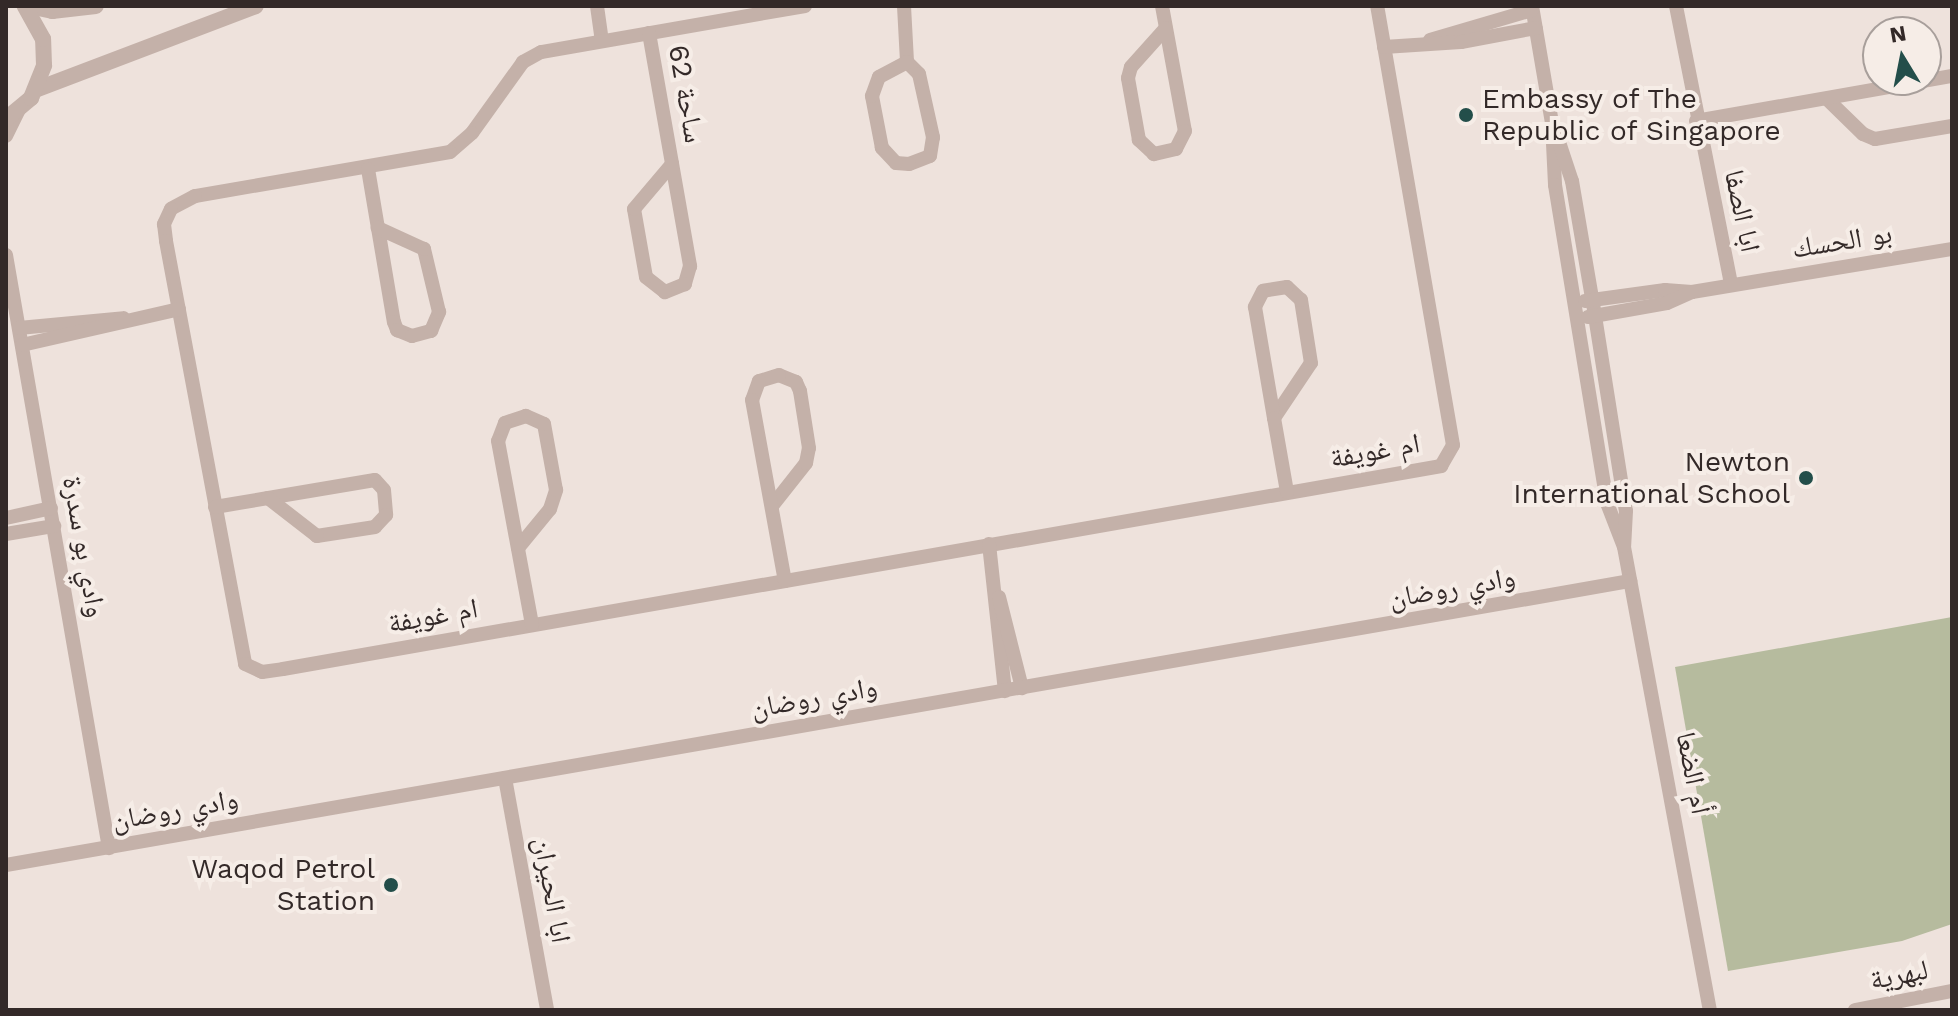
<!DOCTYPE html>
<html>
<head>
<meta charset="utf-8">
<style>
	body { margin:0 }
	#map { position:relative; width:1958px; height:1016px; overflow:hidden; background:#eee2dc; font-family:"Work Sans","Noto Naskh Arabic",sans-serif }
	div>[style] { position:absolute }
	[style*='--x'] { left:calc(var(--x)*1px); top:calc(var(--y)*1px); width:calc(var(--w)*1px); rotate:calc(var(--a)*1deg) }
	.green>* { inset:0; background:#b6bb9e }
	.minor>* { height:14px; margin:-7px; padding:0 7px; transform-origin:7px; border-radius:7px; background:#c4b1a9 }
	.tertiary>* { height:16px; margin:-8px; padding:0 8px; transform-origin:8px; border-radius:8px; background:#c4b1a9 }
	.dots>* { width:22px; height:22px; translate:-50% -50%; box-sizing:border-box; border:4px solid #f6ede7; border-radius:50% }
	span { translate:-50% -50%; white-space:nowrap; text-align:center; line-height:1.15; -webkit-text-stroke:8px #f6ede7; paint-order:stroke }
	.street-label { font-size:28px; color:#332928 }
	.poi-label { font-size:28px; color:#332928 }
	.left { translate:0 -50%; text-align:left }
	.right { translate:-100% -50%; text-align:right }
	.frame { position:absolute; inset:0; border:8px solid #332928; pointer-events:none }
	.north { position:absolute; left:1862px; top:16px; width:80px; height:80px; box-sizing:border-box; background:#f6ede7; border:2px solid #a89f9b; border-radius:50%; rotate:350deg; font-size:22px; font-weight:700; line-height:32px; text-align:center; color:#332928 }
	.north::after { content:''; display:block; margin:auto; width:28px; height:36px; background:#234e4a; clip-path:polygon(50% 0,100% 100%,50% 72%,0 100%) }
</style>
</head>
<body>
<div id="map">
	<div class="green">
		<i style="clip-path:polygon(1952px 617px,1952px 924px,1902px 941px,1728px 971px,1675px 667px)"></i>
	</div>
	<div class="minor">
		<i style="--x:597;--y:6;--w:35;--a:82"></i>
		<i style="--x:805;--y:6;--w:268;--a:170.1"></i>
		<i style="--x:541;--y:52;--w:21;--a:151"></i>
		<i style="--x:523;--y:62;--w:87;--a:125.7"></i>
		<i style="--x:472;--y:133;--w:29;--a:139"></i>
		<i style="--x:450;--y:152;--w:259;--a:170.2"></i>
		<i style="--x:195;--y:196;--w:27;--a:152"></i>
		<i style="--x:171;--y:209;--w:17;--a:115"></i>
		<i style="--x:164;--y:224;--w:17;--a:83"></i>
		<i style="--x:166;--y:241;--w:430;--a:79.4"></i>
		<i style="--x:245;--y:664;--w:19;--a:25"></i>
		<i style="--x:262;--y:672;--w:21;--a:-8"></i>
		<i style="--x:283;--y:669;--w:1176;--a:-9.94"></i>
		<i style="--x:1441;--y:466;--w:24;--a:-60"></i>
		<i style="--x:1453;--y:445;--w:446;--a:-99.8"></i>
		<i style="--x:904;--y:6;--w:56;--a:86.9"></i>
		<i style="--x:1162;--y:6;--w:127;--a:79.6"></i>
		<i style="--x:1185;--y:131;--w:20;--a:117"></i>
		<i style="--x:1176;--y:149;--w:23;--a:167"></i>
		<i style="--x:1154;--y:154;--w:21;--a:-137"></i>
		<i style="--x:1139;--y:140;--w:63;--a:-100.1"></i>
		<i style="--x:1128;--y:78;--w:11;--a:-75"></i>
		<i style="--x:1131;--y:67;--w:52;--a:-48.1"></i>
		<i style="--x:1532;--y:6;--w:119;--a:80.3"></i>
		<i style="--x:1552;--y:123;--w:62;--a:87.2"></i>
		<i style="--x:1555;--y:185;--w:322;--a:80.7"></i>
		<i style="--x:1607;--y:503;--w:47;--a:68.9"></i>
		<i style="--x:1624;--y:547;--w:471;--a:79.5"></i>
		<i style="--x:1676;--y:6;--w:284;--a:78.8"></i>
		<i style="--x:649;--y:33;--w:237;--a:80"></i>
		<i style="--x:690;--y:266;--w:19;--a:106"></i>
		<i style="--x:685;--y:284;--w:22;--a:158"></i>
		<i style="--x:665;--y:292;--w:24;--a:-142"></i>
		<i style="--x:646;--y:277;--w:69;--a:-100"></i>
		<i style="--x:634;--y:209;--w:59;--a:-49.8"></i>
		<i style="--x:1430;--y:40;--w:106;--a:-16.4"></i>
		<i style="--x:1384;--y:47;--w:77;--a:-3.7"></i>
		<i style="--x:1461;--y:42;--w:76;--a:-10.6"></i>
		<i style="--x:907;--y:62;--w:17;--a:45"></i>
		<i style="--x:919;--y:74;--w:65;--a:77.5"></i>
		<i style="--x:933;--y:137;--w:19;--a:99"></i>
		<i style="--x:930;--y:156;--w:22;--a:159"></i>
		<i style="--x:909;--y:164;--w:13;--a:-176"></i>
		<i style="--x:896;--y:163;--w:21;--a:-133"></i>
		<i style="--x:882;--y:148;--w:53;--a:-100.9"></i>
		<i style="--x:872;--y:96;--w:20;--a:-70"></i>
		<i style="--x:879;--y:77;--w:32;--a:-28"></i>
		<i style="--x:1827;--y:99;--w:50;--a:44.2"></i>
		<i style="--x:1863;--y:134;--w:13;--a:23"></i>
		<i style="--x:1875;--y:139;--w:78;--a:-9.6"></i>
		<i style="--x:1696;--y:121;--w:260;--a:-10"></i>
		<i style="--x:1554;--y:127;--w:57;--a:71.6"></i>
		<i style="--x:1572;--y:181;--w:137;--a:80.3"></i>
		<i style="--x:1595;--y:316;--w:197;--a:81"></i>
		<i style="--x:1626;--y:511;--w:35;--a:93"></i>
		<i style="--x:6;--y:136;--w:28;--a:-64"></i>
		<i style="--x:368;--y:169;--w:155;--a:80.4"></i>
		<i style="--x:394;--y:322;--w:9;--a:69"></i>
		<i style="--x:397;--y:330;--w:16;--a:22"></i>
		<i style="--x:412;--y:336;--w:20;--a:-15"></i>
		<i style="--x:431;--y:331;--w:21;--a:-67"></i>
		<i style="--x:439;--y:312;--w:65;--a:-103.4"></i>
		<i style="--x:424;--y:249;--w:51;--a:-155.5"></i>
		<i style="--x:6;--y:255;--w:602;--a:80.15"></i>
		<i style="--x:1585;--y:301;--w:81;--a:-7.8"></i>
		<i style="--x:1665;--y:290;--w:27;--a:4"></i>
		<i style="--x:1692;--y:292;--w:264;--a:-9.4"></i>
		<i style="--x:1588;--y:317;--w:80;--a:-10"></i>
		<i style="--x:1667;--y:303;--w:27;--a:-24"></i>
		<i style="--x:19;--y:328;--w:105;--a:-5.4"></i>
		<i style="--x:22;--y:345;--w:161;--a:-12.9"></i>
		<i style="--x:1274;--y:418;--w:66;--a:-56.1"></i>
		<i style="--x:1311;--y:363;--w:64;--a:-99"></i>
		<i style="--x:1301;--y:300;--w:19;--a:-137"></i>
		<i style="--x:1287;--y:287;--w:24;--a:171"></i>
		<i style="--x:1263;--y:291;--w:18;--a:117"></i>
		<i style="--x:1255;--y:307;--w:113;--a:80.3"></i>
		<i style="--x:1274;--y:418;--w:75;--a:80"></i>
		<i style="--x:772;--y:506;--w:55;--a:-51.7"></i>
		<i style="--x:806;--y:463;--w:15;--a:-79"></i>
		<i style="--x:809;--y:448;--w:58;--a:-99"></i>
		<i style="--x:800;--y:391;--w:10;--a:-114"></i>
		<i style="--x:796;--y:382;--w:18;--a:-158"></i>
		<i style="--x:779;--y:375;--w:21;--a:163"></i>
		<i style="--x:759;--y:381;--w:20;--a:110"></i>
		<i style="--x:752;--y:400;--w:184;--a:79.7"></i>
		<i style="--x:215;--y:507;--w:162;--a:-9.6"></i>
		<i style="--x:375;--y:480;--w:13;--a:48"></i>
		<i style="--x:384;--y:490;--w:25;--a:85"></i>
		<i style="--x:386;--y:515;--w:16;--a:133"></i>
		<i style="--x:375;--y:527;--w:59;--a:171.2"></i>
		<i style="--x:317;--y:536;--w:62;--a:-142.2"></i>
		<i style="--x:6;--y:518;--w:46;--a:-12.5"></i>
		<i style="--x:6;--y:534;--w:49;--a:-9.5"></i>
		<i style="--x:989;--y:544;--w:148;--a:83.8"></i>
		<i style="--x:518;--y:548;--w:50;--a:-50.6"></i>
		<i style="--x:550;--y:509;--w:20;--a:-72"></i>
		<i style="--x:556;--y:490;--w:67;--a:-100.3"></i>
		<i style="--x:544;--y:424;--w:20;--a:-156"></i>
		<i style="--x:526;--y:416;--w:22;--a:162"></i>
		<i style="--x:505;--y:423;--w:19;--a:111"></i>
		<i style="--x:498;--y:441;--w:187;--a:79.5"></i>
		<i style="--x:999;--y:597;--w:94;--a:75.8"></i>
		<i style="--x:505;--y:778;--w:236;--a:79.7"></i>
		<i style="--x:6;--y:865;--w:1649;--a:-9.92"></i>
		<i style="--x:1855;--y:1010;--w:99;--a:-11.1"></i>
	</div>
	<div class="tertiary">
		<i style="--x:29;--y:6;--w:24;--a:12"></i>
		<i style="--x:52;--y:11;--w:44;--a:-6.5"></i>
		<i style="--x:35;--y:90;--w:236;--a:-20.8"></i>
		<i style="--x:6;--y:119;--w:33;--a:-40"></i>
		<i style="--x:31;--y:98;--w:35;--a:-68"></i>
		<i style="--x:44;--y:65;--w:26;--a:-92"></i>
		<i style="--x:43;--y:39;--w:38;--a:-119"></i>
	</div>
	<div class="dots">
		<i style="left:1466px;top:115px;background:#234e4a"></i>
		<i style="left:1806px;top:478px;background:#234e4a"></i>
		<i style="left:391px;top:885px;background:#234e4a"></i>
	</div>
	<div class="street-label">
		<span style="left:686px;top:94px;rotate:80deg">ساحة 62</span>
		<span style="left:1742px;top:211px;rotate:78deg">ابا الصفا</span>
		<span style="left:1842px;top:241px;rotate:-9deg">بو الحسك</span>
		<span style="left:1375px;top:451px;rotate:-10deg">ام غويفة</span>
		<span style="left:84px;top:547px;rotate:80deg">وادي بو سدرة</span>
		<span style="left:1452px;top:588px;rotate:-10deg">وادي روضان</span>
		<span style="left:433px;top:616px;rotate:-10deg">ام غويفة</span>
		<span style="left:814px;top:698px;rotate:-10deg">وادي روضان</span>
		<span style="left:1693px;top:773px;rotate:79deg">أم الضعا</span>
		<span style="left:175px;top:810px;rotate:-10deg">وادي روضان</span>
		<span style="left:552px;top:890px;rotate:80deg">ابا الحيران</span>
		<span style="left:1899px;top:975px;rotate:-11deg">لبهرية</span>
	</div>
	<div class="poi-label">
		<span class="left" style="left:1482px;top:115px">Embassy of The<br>Republic of Singapore</span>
		<span class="right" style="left:1790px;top:478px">Newton<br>International School</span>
		<span class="right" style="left:375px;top:885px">Waqod Petrol<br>Station</span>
	</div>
	<div class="frame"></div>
	<div class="north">N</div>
</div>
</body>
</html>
